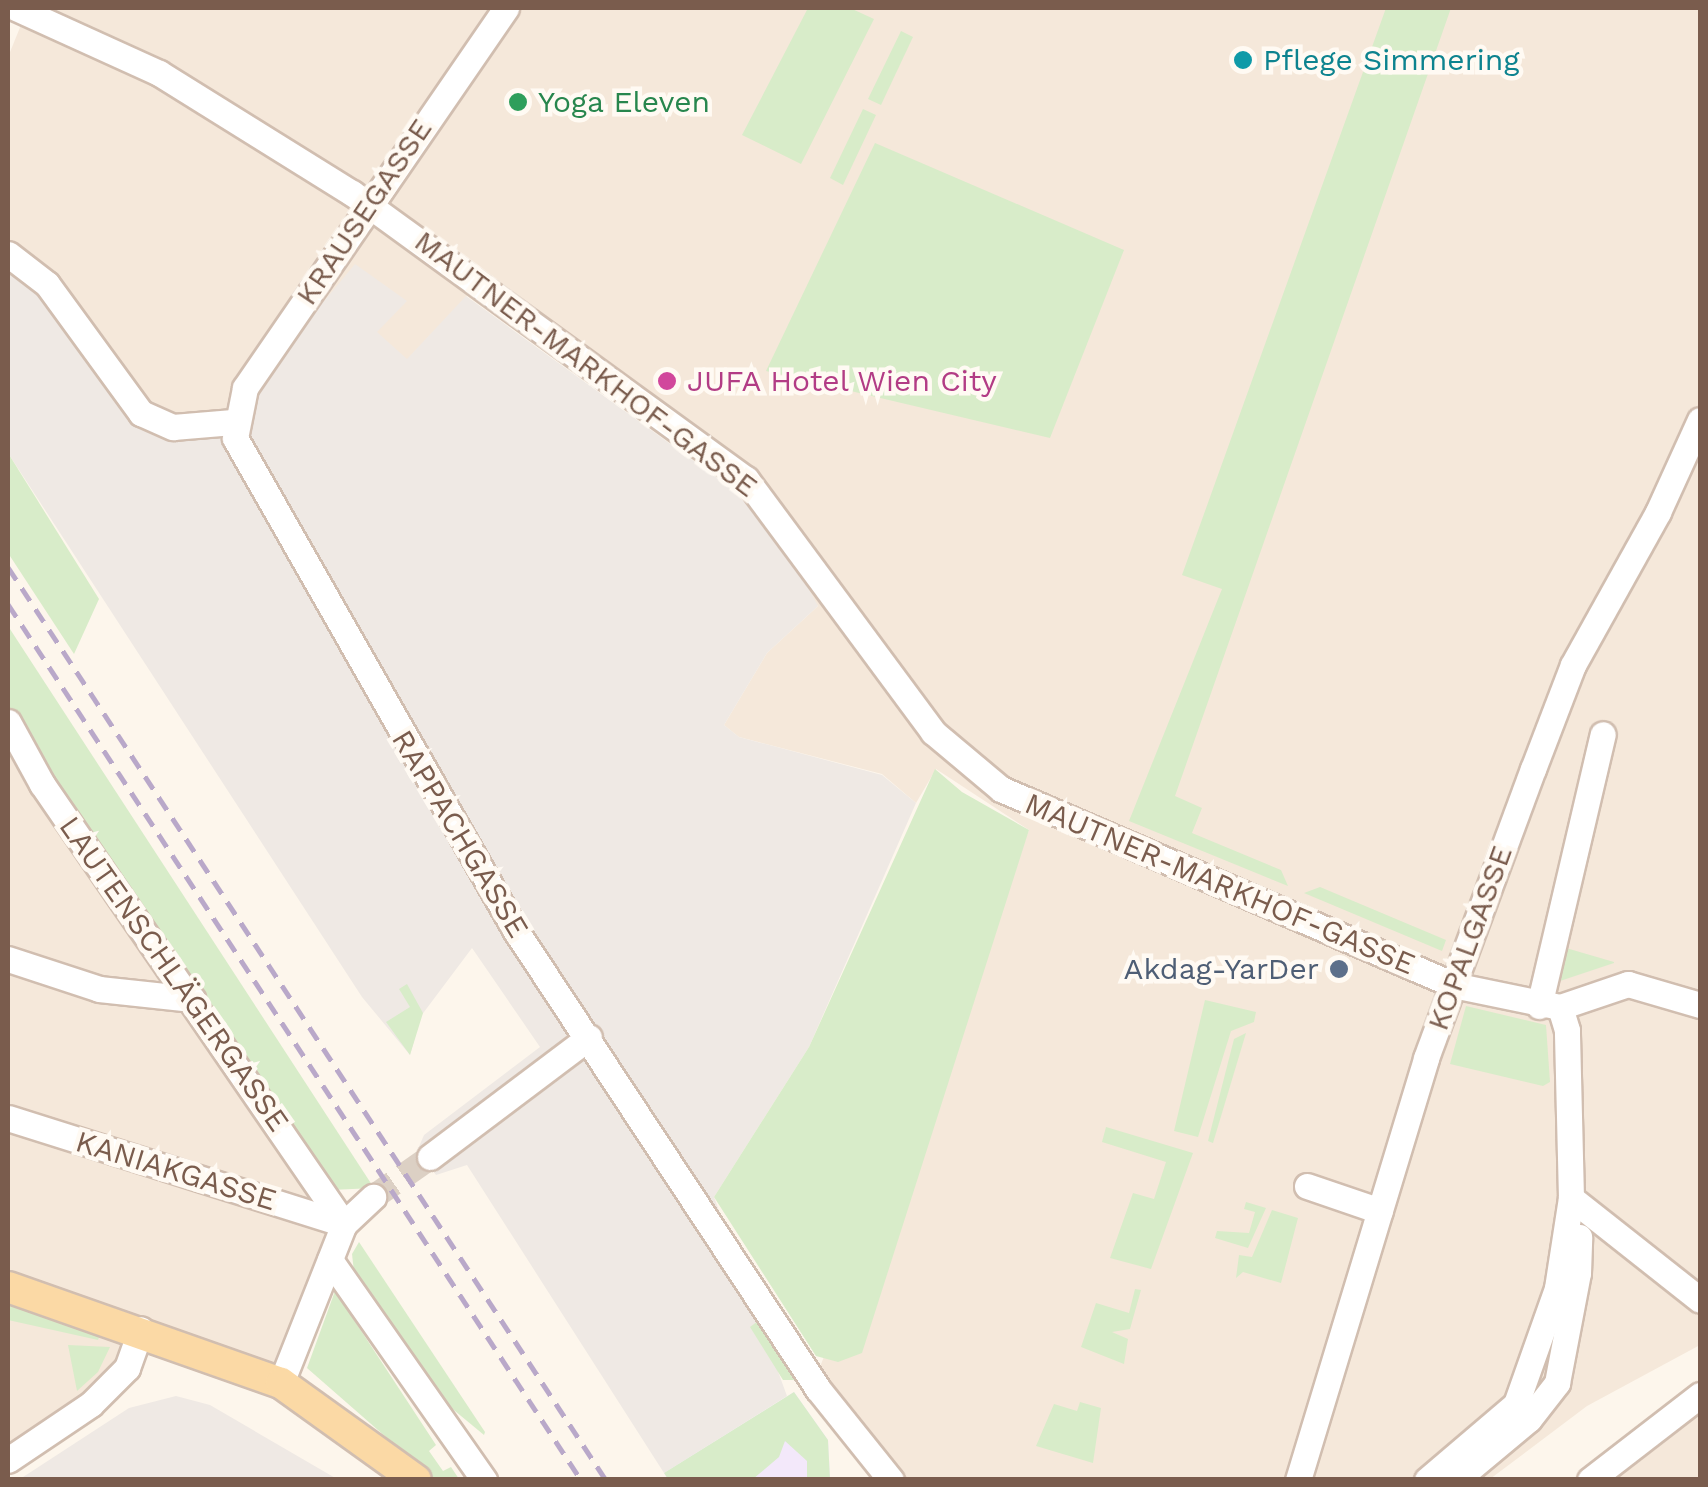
<!DOCTYPE html>
<html>
<head>
<meta charset="utf-8">
<style>
	body { margin:0 }
	#map { position:relative; width:1708px; height:1487px; overflow:hidden; background:#fdf6ec; font-family:"Work Sans",sans-serif }
	div>[style] { position:absolute }
	[style*='--x'] { left:calc(var(--x)*1px); top:calc(var(--y)*1px); width:calc(var(--w)*1px); rotate:calc(var(--a)*1deg) }
	.residential>* { inset:0; background:#f5e8da }
	.industrial>* { inset:0; background:#efe9e4 }
	.education>* { inset:0; background:#f3e8fa }
	.green>* { inset:0; background:#d8ecc9 }
	.minor-tunnel>* { height:25px; margin-top:-12.5px; transform-origin:0; background:repeating-linear-gradient(90deg,#dcd0c4 0 25px,transparent 0 37px) }
	.roads { filter:drop-shadow(2px 0 #d1beb0) drop-shadow(-2px 0 #d1beb0) drop-shadow(0 2px #d1beb0) drop-shadow(0 -2px #d1beb0) }
	.minor>* { height:25px; margin:-12.5px; padding:0 12.5px; transform-origin:12.5px; border-radius:12.5px; background:#fff }
	.major>* { height:30px; margin:-15px; padding:0 15px; transform-origin:15px; border-radius:15px; background:#fbd9a5 }
	.rail>* { height:5px; margin-top:-2.5px; transform-origin:0; background:repeating-linear-gradient(90deg,#b9a8c9 0 15px,transparent 0 25px) }
	.dots>* { width:28px; height:28px; translate:-50% -50%; box-sizing:border-box; border:5px solid #fffaf3; border-radius:50% }
	span { translate:-50% -50%; white-space:nowrap; text-align:center; line-height:1.15; -webkit-text-stroke:9px #fffaf3; paint-order:stroke }
	.culture-label { font-size:30px; color:#0d838f }
	.left { translate:0 -50%; text-align:left }
	.leisure-label { font-size:30px; color:#27864d }
	.street-label { font-size:30px; color:#7a5c4d }
	.hotel-label { font-size:30px; color:#b23c85 }
	.service-label { font-size:30px; color:#4e5e75 }
	.right { translate:-100% -50%; text-align:right }
	.frame { position:absolute; inset:0; border:10px solid #7a5c4d; pointer-events:none }
</style>
</head>
<body>
<div id="map">
	<div class="residential">
		<i style="clip-path:polygon(8px 8px,1700px 8px,1700px 1345px,1587px 1406px,1490px 1479px,904px 1479px,867px 1443px,818px 1372px,1029px 830px,936px 769px,916px 803px,882px 774px,739px 737px,724px 725px,767px 653px,818px 606px,723px 479px,467px 296px,407px 360px,376px 332px,406px 301px,222px 425px,166px 426px,8px 248px,8px 57px,21px 25px,8px 19px)"></i>
		<i style="clip-path:polygon(8px 708px,356px 1224px,281px 1383px,150px 1353px,118px 1400px,8px 1471px)"></i>
		<i style="clip-path:polygon(1700px 1407px,1700px 1479px,1603px 1480px)"></i>
	</div>
	<div class="industrial">
		<i style="clip-path:polygon(8px 248px,141px 412px,222px 424px,355px 264px,407px 301px,377px 332px,407px 359px,466px 296px,745px 498px,793px 559px,818px 606px,767px 653px,724px 725px,739px 737px,882px 775px,916px 803px,809px 1047px,714px 1197px,787px 1396px,664px 1473px,467px 1165px,436px 1175px,418px 1149px,424px 1135px,540px 1047px,472px 948px,421px 1016px,410px 1055px,362px 997px,8px 453px)"></i>
		<i style="clip-path:polygon(176px 1396px,210px 1405px,337px 1479px,20px 1479px,129px 1408px)"></i>
	</div>
	<div class="education">
		<i style="clip-path:polygon(794px 1392px,828px 1440px,830px 1479px,668px 1480px,664px 1473px)"></i>
	</div>
	<div class="green">
		<i style="clip-path:polygon(808px 8px,850px 8px,874px 19px,801px 164px,742px 135px)"></i>
		<i style="clip-path:polygon(1386px 8px,1451px 8px,1175px 796px,1202px 808px,1192px 833px,1281px 870px,1288px 886px,1129px 821px,1222px 589px,1182px 575px)"></i>
		<i style="clip-path:polygon(901px 31px,913px 37px,881px 105px,868px 99px)"></i>
		<i style="clip-path:polygon(863px 109px,876px 115px,843px 185px,830px 178px)"></i>
		<i style="clip-path:polygon(875px 143px,1124px 250px,1050px 438px,766px 371px)"></i>
		<i style="clip-path:polygon(8px 453px,99px 599px,74px 654px,8px 553px)"></i>
		<i style="clip-path:polygon(8px 626px,374px 1188px,331px 1190px,49px 781px,8px 708px)"></i>
		<i style="clip-path:polygon(935px 769px,962px 792px,1029px 830px,862px 1353px,838px 1362px,816px 1356px,714px 1197px,809px 1047px)"></i>
		<i style="clip-path:polygon(1320px 887px,1446px 940px,1442px 951px,1304px 893px)"></i>
		<i style="clip-path:polygon(1566px 948px,1614px 962px,1614px 963px,1554px 983px)"></i>
		<i style="clip-path:polygon(407px 984px,423px 1013px,410px 1055px,386px 1022px,410px 1007px,399px 989px)"></i>
		<i style="clip-path:polygon(1205px 1000px,1256px 1012px,1254px 1022px,1231px 1031px,1198px 1137px,1174px 1131px)"></i>
		<i style="clip-path:polygon(1466px 1006px,1546px 1025px,1550px 1082px,1543px 1086px,1450px 1064px)"></i>
		<i style="clip-path:polygon(1246px 1033px,1213px 1143px,1208px 1141px,1234px 1039px)"></i>
		<i style="clip-path:polygon(1106px 1127px,1193px 1153px,1151px 1269px,1110px 1258px,1133px 1193px,1154px 1199px,1166px 1162px,1102px 1142px)"></i>
		<i style="clip-path:polygon(1246px 1202px,1266px 1208px,1248px 1248px,1215px 1238px,1217px 1231px,1249px 1233px,1255px 1212px,1244px 1209px)"></i>
		<i style="clip-path:polygon(1272px 1210px,1298px 1218px,1281px 1283px,1243px 1272px,1236px 1278px,1239px 1255px,1252px 1257px)"></i>
		<i style="clip-path:polygon(359px 1242px,485px 1432px,484px 1435px,432px 1392px,355px 1281px,352px 1254px)"></i>
		<i style="clip-path:polygon(1135px 1289px,1141px 1290px,1130px 1329px,1112px 1332px,1128px 1339px,1124px 1364px,1081px 1347px,1096px 1303px,1129px 1313px)"></i>
		<i style="clip-path:polygon(335px 1291px,436px 1445px,429px 1451px,443px 1471px,451px 1467px,459px 1479px,434px 1479px,307px 1368px)"></i>
		<i style="clip-path:polygon(8px 1302px,101px 1332px,98px 1340px,8px 1320px)"></i>
		<i style="clip-path:polygon(758px 1321px,790px 1370px,802px 1380px,783px 1380px,750px 1327px)"></i>
		<i style="clip-path:polygon(110px 1347px,98px 1372px,77px 1391px,68px 1345px)"></i>
		<i style="clip-path:polygon(794px 1392px,828px 1440px,830px 1479px,807px 1479px,807px 1461px,785px 1441px,779px 1457px,753px 1479px,668px 1479px,664px 1473px)"></i>
		<i style="clip-path:polygon(1080px 1402px,1101px 1408px,1093px 1463px,1036px 1446px,1054px 1404px,1077px 1411px)"></i>
	</div>
	<div class="minor-tunnel">
		<i style="--x:373;--y:1197;--w:70;--a:-35.1"></i>
	</div>
	<div class="roads">
		<div class="minor">
			<i style="--x:16;--y:8;--w:157;--a:24.4"></i>
			<i style="--x:159;--y:73;--w:227;--a:31.9"></i>
			<i style="--x:352;--y:193;--w:487;--a:36"></i>
			<i style="--x:746;--y:479;--w:315;--a:53.5"></i>
			<i style="--x:933;--y:732;--w:89;--a:40"></i>
			<i style="--x:1001;--y:789;--w:493;--a:23.4"></i>
			<i style="--x:1453;--y:985;--w:109;--a:11.6"></i>
			<i style="--x:1560;--y:1007;--w:72;--a:-18.7"></i>
			<i style="--x:1628;--y:984;--w:75;--a:16.3"></i>
			<i style="--x:506;--y:8;--w:461;--a:124.5"></i>
			<i style="--x:245;--y:388;--w:51;--a:101.3"></i>
			<i style="--x:235;--y:438;--w:567;--a:60.32"></i>
			<i style="--x:516;--y:931;--w:549;--a:56.6"></i>
			<i style="--x:818;--y:1389;--w:117;--a:51.3"></i>
			<i style="--x:8;--y:254;--w:49;--a:37.6"></i>
			<i style="--x:47;--y:284;--w:160;--a:53.9"></i>
			<i style="--x:141;--y:413;--w:35;--a:24"></i>
			<i style="--x:173;--y:427;--w:60;--a:-4.8"></i>
			<i style="--x:8;--y:722;--w:71;--a:61.3"></i>
			<i style="--x:42;--y:784;--w:534;--a:55.54"></i>
			<i style="--x:8;--y:959;--w:96;--a:18.2"></i>
			<i style="--x:99;--y:989;--w:94;--a:6.1"></i>
			<i style="--x:1539;--y:1006;--w:279;--a:-76.8"></i>
			<i style="--x:8;--y:1118;--w:352;--a:17.5"></i>
			<i style="--x:430;--y:1157;--w:199;--a:-37"></i>
			<i style="--x:1307;--y:1186;--w:77;--a:18.9"></i>
			<i style="--x:1571;--y:1198;--w:164;--a:38.3"></i>
			<i style="--x:330;--y:1260;--w:269;--a:55"></i>
			<i style="--x:281;--y:1383;--w:171;--a:-68.4"></i>
			<i style="--x:344;--y:1224;--w:40;--a:-43"></i>
			<i style="--x:8;--y:1460;--w:100;--a:-34"></i>
			<i style="--x:91;--y:1404;--w:51;--a:-45"></i>
			<i style="--x:127;--y:1368;--w:41;--a:-70.3"></i>
			<i style="--x:1298;--y:1480;--w:441;--a:-73.1"></i>
			<i style="--x:1426;--y:1058;--w:308;--a:-69.7"></i>
			<i style="--x:1533;--y:769;--w:111;--a:-69"></i>
			<i style="--x:1573;--y:665;--w:175;--a:-60.9"></i>
			<i style="--x:1658;--y:512;--w:101;--a:-65.5"></i>
			<i style="--x:1427;--y:1480;--w:117;--a:-40.5"></i>
			<i style="--x:1516;--y:1404;--w:123;--a:-70.5"></i>
			<i style="--x:1557;--y:1288;--w:91;--a:-81.2"></i>
			<i style="--x:1571;--y:1198;--w:168;--a:-91.4"></i>
			<i style="--x:1567;--y:1030;--w:24;--a:-107"></i>
			<i style="--x:1456;--y:1480;--w:95;--a:-39.9"></i>
			<i style="--x:1529;--y:1419;--w:46;--a:-52.1"></i>
			<i style="--x:1557;--y:1383;--w:112;--a:-79.2"></i>
			<i style="--x:1578;--y:1273;--w:36;--a:-88"></i>
			<i style="--x:1590;--y:1480;--w:139;--a:-37.7"></i>
		</div>
		<div class="major">
			<i style="--x:8;--y:1287;--w:289;--a:19.4"></i>
			<i style="--x:281;--y:1383;--w:166;--a:35.7"></i>
		</div>
	</div>
	<div class="rail">
		<i style="--x:8;--y:567;--w:1091;--a:56.78"></i>
		<i style="--x:8;--y:604;--w:1047;--a:56.81"></i>
	</div>
	<div class="dots">
		<i style="left:1243px;top:60px;background:#0f9aa8"></i>
		<i style="left:518px;top:102px;background:#2e9e5b"></i>
		<i style="left:667px;top:381px;background:#d1479c"></i>
		<i style="left:1339px;top:969px;background:#5c6f8a"></i>
	</div>
	<div class="culture-label">
		<span class="left" style="left:1263px;top:60px">Pflege Simmering</span>
	</div>
	<div class="leisure-label">
		<span class="left" style="left:538px;top:102px">Yoga Eleven</span>
	</div>
	<div class="street-label">
		<span style="left:364px;top:212px;rotate:-56deg">KRAUSEGASSE</span>
		<span style="left:586px;top:364px;rotate:37deg">MAUTNER-MARKHOF-GASSE</span>
		<span style="left:460px;top:834px;rotate:59deg">RAPPACHGASSE</span>
		<span style="left:1220px;top:884px;rotate:23deg">MAUTNER-MARKHOF-GASSE</span>
		<span style="left:1470px;top:938px;rotate:-70deg">KOPALGASSE</span>
		<span style="left:174px;top:974px;rotate:55deg">LAUTENSCHLÄGERGASSE</span>
		<span style="left:176px;top:1171px;rotate:17deg">KANIAKGASSE</span>
	</div>
	<div class="hotel-label">
		<span class="left" style="left:687px;top:381px">JUFA Hotel Wien City</span>
	</div>
	<div class="service-label">
		<span class="right" style="left:1319px;top:969px">Akdag-YarDer</span>
	</div>
	<div class="frame"></div>
</div>
</body>
</html>
